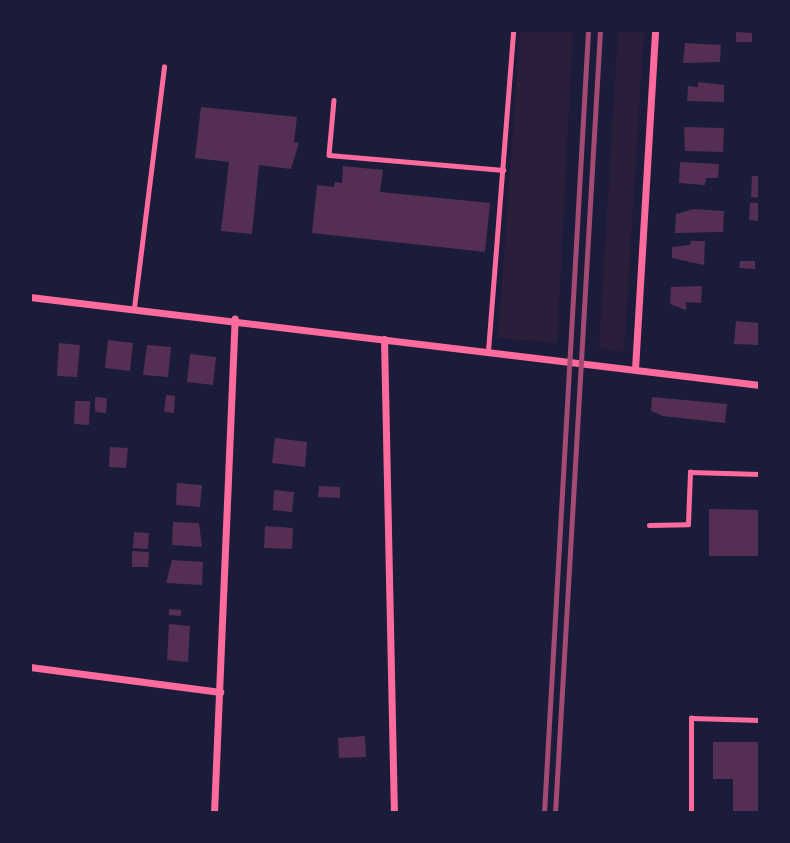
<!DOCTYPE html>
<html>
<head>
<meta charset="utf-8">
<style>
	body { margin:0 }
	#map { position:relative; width:790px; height:843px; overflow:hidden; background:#1b1b3a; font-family:Ubuntu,sans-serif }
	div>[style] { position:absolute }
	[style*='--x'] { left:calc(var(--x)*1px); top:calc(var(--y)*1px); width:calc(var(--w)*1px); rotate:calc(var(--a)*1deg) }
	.green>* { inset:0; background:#2a1e3b }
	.building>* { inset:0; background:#542f53 }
	.service>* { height:4.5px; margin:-2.25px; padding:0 2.25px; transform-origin:2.25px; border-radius:2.25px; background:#ff6b9d }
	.minor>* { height:7px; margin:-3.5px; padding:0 3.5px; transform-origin:3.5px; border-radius:3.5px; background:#ff6b9d }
	.rail>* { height:5px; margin:-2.5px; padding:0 2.5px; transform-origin:2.5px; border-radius:2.5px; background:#a44b75 }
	span { translate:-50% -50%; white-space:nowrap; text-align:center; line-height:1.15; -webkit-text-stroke:5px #1b1b3a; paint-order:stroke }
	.frame { position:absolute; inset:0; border:32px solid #1b1b3a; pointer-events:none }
</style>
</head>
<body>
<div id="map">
	<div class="green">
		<i style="clip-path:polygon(520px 30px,573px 30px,557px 343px,498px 338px)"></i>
		<i style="clip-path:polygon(618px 30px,644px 30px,624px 352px,599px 348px)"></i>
	</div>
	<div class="building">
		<i style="clip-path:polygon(736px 32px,752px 33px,752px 42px,736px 42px)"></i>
		<i style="clip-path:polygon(685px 43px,721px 45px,720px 62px,683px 63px)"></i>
		<i style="clip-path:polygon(698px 82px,724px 85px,724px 102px,687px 101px,688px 86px,698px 87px)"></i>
		<i style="clip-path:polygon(201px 107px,297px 117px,294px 142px,299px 143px,291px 169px,259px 165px,252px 234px,221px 231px,229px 162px,195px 158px)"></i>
		<i style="clip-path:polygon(684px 127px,724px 128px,723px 152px,685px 151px)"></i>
		<i style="clip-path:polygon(680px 162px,719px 164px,718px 178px,706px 178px,705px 185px,679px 183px)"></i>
		<i style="clip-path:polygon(343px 166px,383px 170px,380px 192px,490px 203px,485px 252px,312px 233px,317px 185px,334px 187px,335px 182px,342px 183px)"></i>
		<i style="clip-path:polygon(752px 176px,760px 176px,760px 198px,751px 197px)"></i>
		<i style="clip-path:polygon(750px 203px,760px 203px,760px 221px,749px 220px)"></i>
		<i style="clip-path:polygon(694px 209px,724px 211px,723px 232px,675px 233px,676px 214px)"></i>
		<i style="clip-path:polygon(691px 241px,705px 241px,704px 265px,672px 258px,672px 247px,690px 245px)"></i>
		<i style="clip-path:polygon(740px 261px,755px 261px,755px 269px,739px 268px)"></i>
		<i style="clip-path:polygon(702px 286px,701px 303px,686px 302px,686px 310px,670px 304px,671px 287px)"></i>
		<i style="clip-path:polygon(736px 321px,760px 323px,760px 345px,734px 344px)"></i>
		<i style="clip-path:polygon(108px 340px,133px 343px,130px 371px,105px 368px)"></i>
		<i style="clip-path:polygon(59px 343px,80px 345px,77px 377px,57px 376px)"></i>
		<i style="clip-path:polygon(147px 345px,171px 347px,168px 377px,143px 375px)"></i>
		<i style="clip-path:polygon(190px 354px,216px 357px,213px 385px,187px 382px)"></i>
		<i style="clip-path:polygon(166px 395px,175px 396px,174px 413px,164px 412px)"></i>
		<i style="clip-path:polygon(95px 397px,107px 398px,106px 413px,95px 412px)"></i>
		<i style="clip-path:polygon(652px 397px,727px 404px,725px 423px,663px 416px,651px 411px)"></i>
		<i style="clip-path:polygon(75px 401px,90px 401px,89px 425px,74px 424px)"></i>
		<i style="clip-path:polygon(275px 438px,307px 442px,305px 467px,272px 463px)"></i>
		<i style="clip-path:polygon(110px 447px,128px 448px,126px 468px,109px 467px)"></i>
		<i style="clip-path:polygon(177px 483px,202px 485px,200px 507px,176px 505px)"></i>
		<i style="clip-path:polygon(319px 486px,340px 487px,340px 498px,318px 497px)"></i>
		<i style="clip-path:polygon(274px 490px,294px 492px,292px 512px,273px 510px)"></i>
		<i style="clip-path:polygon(709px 509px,760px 510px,760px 556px,709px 556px)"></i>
		<i style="clip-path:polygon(173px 522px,199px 523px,202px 547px,172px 545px)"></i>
		<i style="clip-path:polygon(265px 526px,293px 528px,292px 549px,264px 548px)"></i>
		<i style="clip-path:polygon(134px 532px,149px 533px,148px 549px,133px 548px)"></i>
		<i style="clip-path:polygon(132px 551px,149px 552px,148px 567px,132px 567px)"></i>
		<i style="clip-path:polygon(172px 560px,203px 562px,202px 585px,166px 583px)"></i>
		<i style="clip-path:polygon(169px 609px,181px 610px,181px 616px,169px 615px)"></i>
		<i style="clip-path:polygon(169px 624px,190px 626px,188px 662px,167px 660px)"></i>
		<i style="clip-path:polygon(365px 736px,366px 757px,339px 758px,338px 738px)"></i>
		<i style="clip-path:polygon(713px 742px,760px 742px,760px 813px,733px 813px,733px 779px,713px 779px)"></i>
	</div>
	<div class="service">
		<i style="--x:334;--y:100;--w:55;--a:95.2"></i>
		<i style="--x:329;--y:155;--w:175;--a:4.9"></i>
		<i style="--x:134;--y:308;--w:243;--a:-82.9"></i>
		<i style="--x:488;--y:351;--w:322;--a:-85.5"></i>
		<i style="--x:649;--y:525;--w:39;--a:-1"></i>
		<i style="--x:688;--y:524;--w:52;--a:-87.8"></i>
		<i style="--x:690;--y:472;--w:70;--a:1.6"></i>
		<i style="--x:691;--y:813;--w:95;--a:-90"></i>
		<i style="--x:691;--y:718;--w:69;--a:1.7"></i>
	</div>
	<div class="minor">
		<i style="--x:30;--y:297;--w:735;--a:6.87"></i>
		<i style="--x:384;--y:339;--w:474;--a:88.8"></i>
		<i style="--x:635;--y:369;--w:340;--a:-86.6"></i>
		<i style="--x:30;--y:667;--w:192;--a:7.5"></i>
		<i style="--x:214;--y:813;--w:495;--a:-87.6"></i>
	</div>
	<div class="rail">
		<i style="--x:544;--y:813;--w:784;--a:-86.78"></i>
		<i style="--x:555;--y:813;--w:784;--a:-86.71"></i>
	</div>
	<div class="frame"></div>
</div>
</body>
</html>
